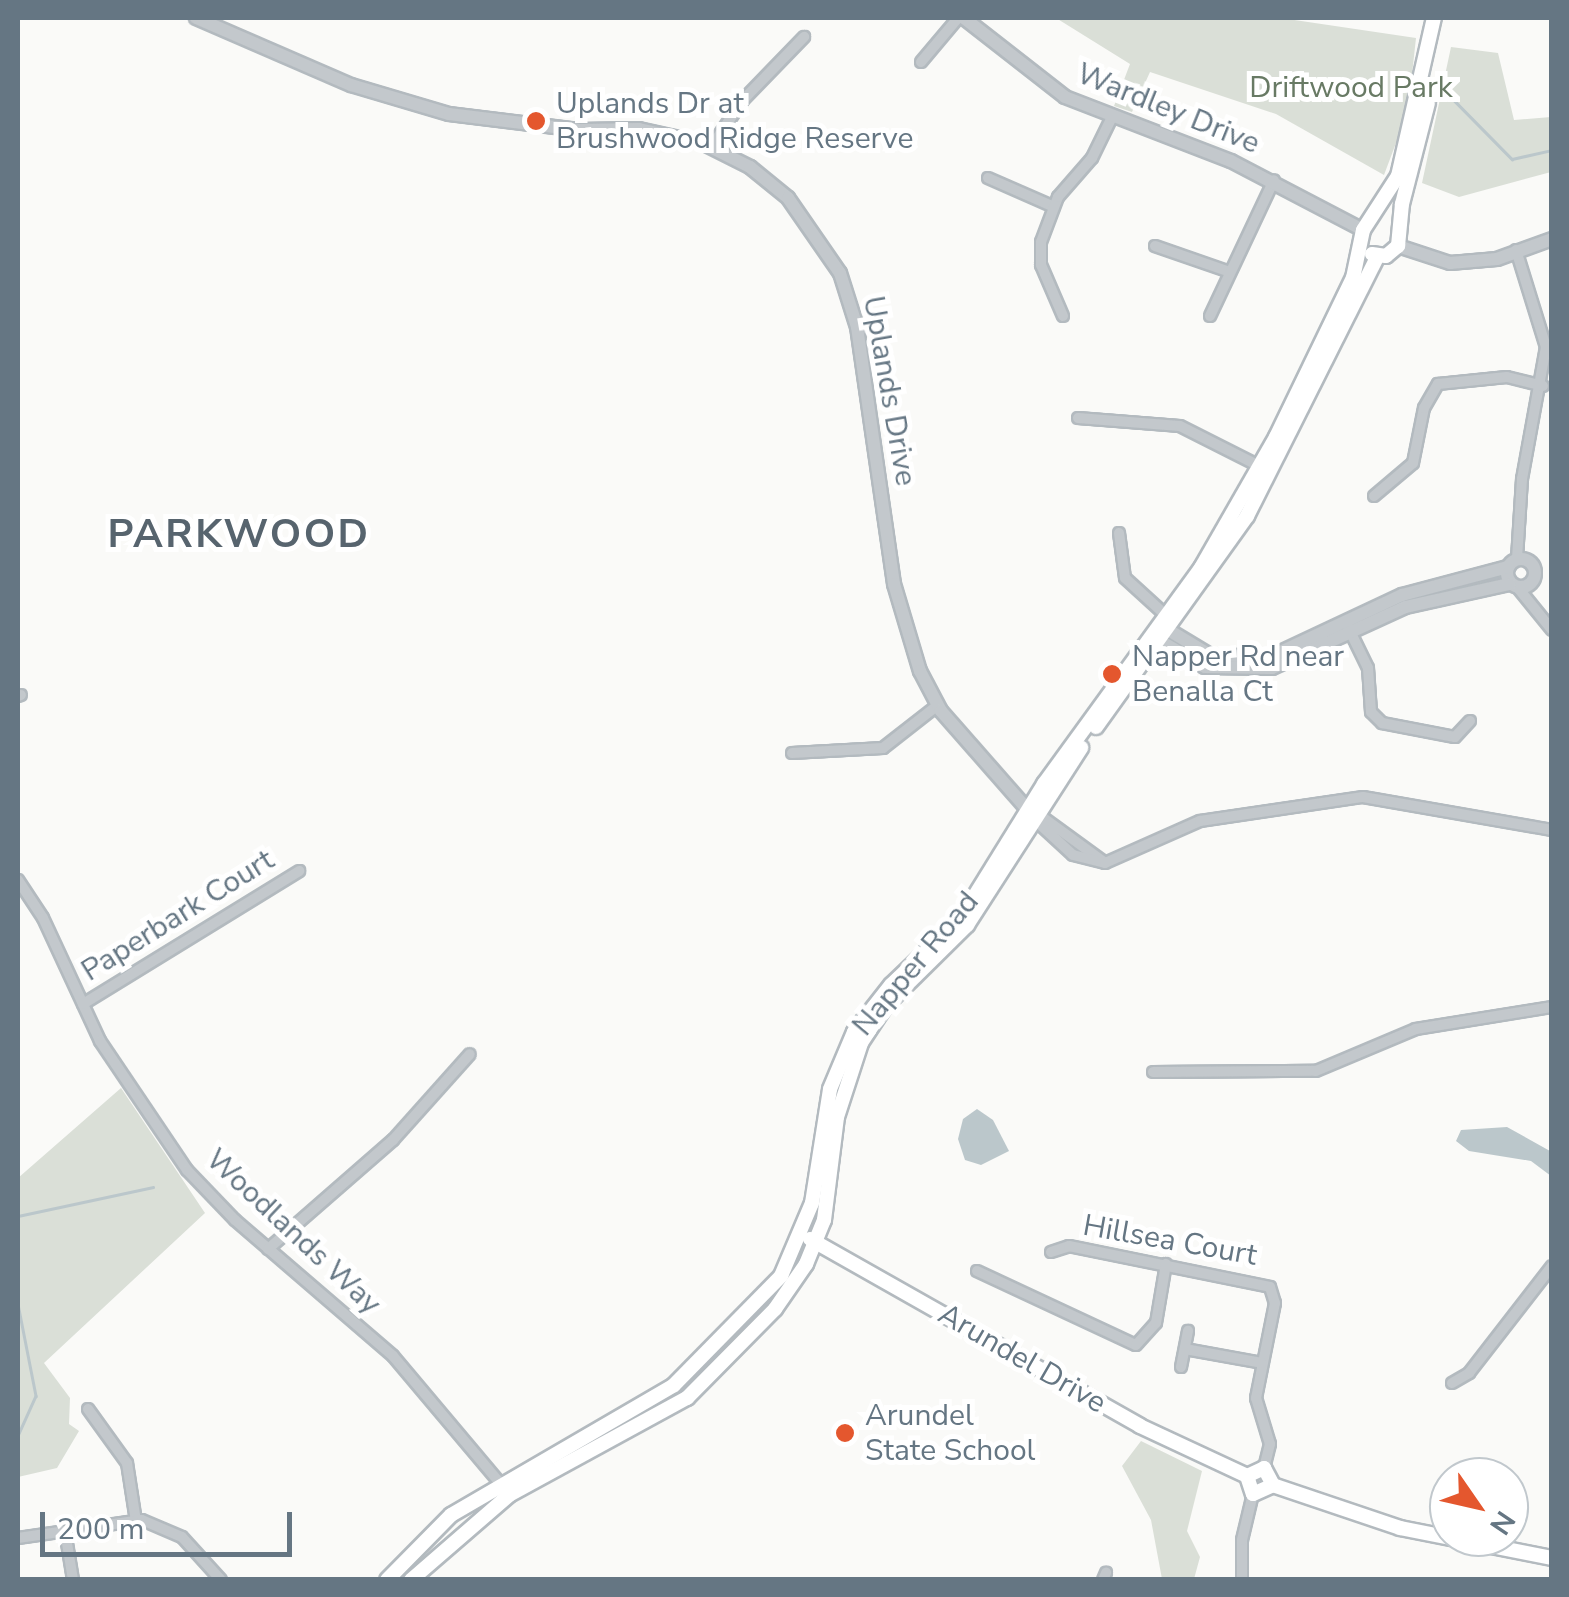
<!DOCTYPE html>
<html>
<head>
<meta charset="utf-8">
<style>
	body { margin:0 }
	#map { position:relative; width:1569px; height:1597px; overflow:hidden; background:#fafaf8; font-family:"Nunito Sans",sans-serif }
	div>[style] { position:absolute }
	[style*='--x'] { left:calc(var(--x)*1px); top:calc(var(--y)*1px); width:calc(var(--w)*1px); rotate:calc(var(--a)*1deg) }
	.green>* { inset:0; background:#dadfd7 }
	.water>* { inset:0; background:#bbc7cb }
	.stream>* { height:2.5px; margin:-1.25px; padding:0 1.25px; transform-origin:1.25px; border-radius:1.25px; background:#bbc7cb }
	.roads { filter:drop-shadow(2px 0 #b3babf) drop-shadow(-2px 0 #b3babf) drop-shadow(0 2px #b3babf) drop-shadow(0 -2px #b3babf) }
	.minor>* { height:10px; margin:-5px; padding:0 5px; transform-origin:5px; border-radius:5px; background:#c3c8cc }
	.tertiary>* { height:12px; margin:-6px; padding:0 6px; transform-origin:6px; border-radius:6px; background:#c3c8cc }
	.tertiary>.ring { margin:-6px; padding:0; box-sizing:content-box; background:none; border:12px solid #c3c8cc; border-radius:50% }
	.secondary>* { height:14px; margin:-7px; padding:0 7px; transform-origin:7px; border-radius:7px; background:#fff }
	.dots>* { width:28px; height:28px; translate:-50% -50%; box-sizing:border-box; border:5px solid #fff; border-radius:50% }
	span { translate:-50% -50%; white-space:nowrap; text-align:center; line-height:1.15; -webkit-text-stroke:10px #fff; paint-order:stroke }
	.park-label { font-size:30px; color:#687a64 }
	.poi-label { font-size:30px; color:#657683 }
	.left { translate:0 -50%; text-align:left }
	.street-label { font-size:30px; color:#657683 }
	.district-label { font-size:40px; color:#57646e; font-weight:700; letter-spacing:2.5px }
	.frame { position:absolute; inset:0; border:20px solid #657683; pointer-events:none }
	.north { position:absolute; left:1429px; top:1457px; width:100px; height:100px; box-sizing:border-box; background:#fff; border:2px solid #c1c8cd; border-radius:50%; rotate:124deg; font-size:28px; font-weight:700; line-height:40px; text-align:center; color:#657683 }
	.north::after { content:''; display:block; margin:auto; width:35px; height:45px; background:#e4572e; clip-path:polygon(50% 0,100% 100%,50% 72%,0 100%) }
	.scale { position:absolute; left:40px; top:1512px; width:252px; height:45px; box-sizing:border-box; border:5px solid #657683; border-top:0; padding-left:12px; font-size:30px; line-height:35px; white-space:nowrap; color:#657683; -webkit-text-stroke:8px #fff; paint-order:stroke }
</style>
</head>
<body>
<div id="map">
	<div class="green">
		<i style="clip-path:polygon(1056px 18px,1281px 18px,1416px 38px,1408px 111px,1384px 175px,1276px 114px,1150px 72px,1132px 112px,1114px 106px,1130px 64px)"></i>
		<i style="clip-path:polygon(1451px 47px,1498px 53px,1514px 120px,1551px 117px,1551px 172px,1459px 197px,1422px 183px)"></i>
		<i style="clip-path:polygon(121px 1088px,205px 1213px,44px 1363px,70px 1398px,69px 1424px,79px 1431px,57px 1468px,18px 1477px,18px 1178px)"></i>
		<i style="clip-path:polygon(1141px 1441px,1202px 1471px,1187px 1531px,1200px 1557px,1194px 1579px,1162px 1579px,1151px 1520px,1122px 1466px)"></i>
	</div>
	<div class="water">
		<i style="clip-path:polygon(977px 1109px,993px 1120px,1009px 1151px,981px 1165px,965px 1160px,958px 1139px,963px 1119px)"></i>
		<i style="clip-path:polygon(1507px 1127px,1550px 1151px,1551px 1176px,1531px 1161px,1469px 1151px,1456px 1141px,1461px 1130px)"></i>
	</div>
	<div class="stream">
		<i style="--x:1400;--y:75;--w:14;--a:17"></i>
		<i style="--x:1440;--y:86;--w:103;--a:45.4"></i>
		<i style="--x:1512;--y:159;--w:41;--a:-12.7"></i>
		<i style="--x:18;--y:1216;--w:138;--a:-12.1"></i>
		<i style="--x:18;--y:1304;--w:94;--a:78.9"></i>
		<i style="--x:36;--y:1396;--w:44;--a:114.2"></i>
	</div>
	<div class="roads">
		<div class="minor">
			<i style="--x:921;--y:62;--w:57;--a:-49.9"></i>
			<i style="--x:711;--y:147;--w:57;--a:-55.8"></i>
			<i style="--x:743;--y:100;--w:88;--a:-45.9"></i>
			<i style="--x:988;--y:178;--w:72;--a:23.7"></i>
			<i style="--x:1155;--y:246;--w:79;--a:19.1"></i>
			<i style="--x:1516;--y:250;--w:102;--a:72.8"></i>
			<i style="--x:1546;--y:347;--w:134;--a:100.3"></i>
			<i style="--x:1522;--y:479;--w:80;--a:93.6"></i>
			<i style="--x:1063;--y:316;--w:56;--a:-113.3"></i>
			<i style="--x:1041;--y:265;--w:23;--a:-90"></i>
			<i style="--x:1041;--y:242;--w:48;--a:-69.3"></i>
			<i style="--x:1058;--y:197;--w:52;--a:-48.9"></i>
			<i style="--x:1092;--y:158;--w:43;--a:-64"></i>
			<i style="--x:1210;--y:316;--w:150;--a:-64.8"></i>
			<i style="--x:1078;--y:418;--w:102;--a:4.5"></i>
			<i style="--x:1180;--y:426;--w:91;--a:26.8"></i>
			<i style="--x:1374;--y:496;--w:51;--a:-40.2"></i>
			<i style="--x:1413;--y:463;--w:56;--a:-78.7"></i>
			<i style="--x:1424;--y:408;--w:28;--a:-60"></i>
			<i style="--x:1438;--y:384;--w:69;--a:-5.8"></i>
			<i style="--x:1507;--y:377;--w:37;--a:14"></i>
			<i style="--x:1119;--y:533;--w:45;--a:82.4"></i>
			<i style="--x:1125;--y:578;--w:62;--a:42.4"></i>
			<i style="--x:1518;--y:588;--w:54;--a:51"></i>
			<i style="--x:1347;--y:625;--w:48;--a:64"></i>
			<i style="--x:1368;--y:668;--w:44;--a:86.1"></i>
			<i style="--x:1371;--y:712;--w:16;--a:45"></i>
			<i style="--x:1382;--y:723;--w:74;--a:10.9"></i>
			<i style="--x:1455;--y:737;--w:22;--a:-47"></i>
			<i style="--x:18;--y:696;--w:3;--a:-18"></i>
			<i style="--x:792;--y:753;--w:91;--a:-3.1"></i>
			<i style="--x:883;--y:748;--w:70;--a:-38"></i>
			<i style="--x:1034;--y:811;--w:87;--a:36.1"></i>
			<i style="--x:1033;--y:818;--w:54;--a:42.8"></i>
			<i style="--x:1073;--y:855;--w:33;--a:14"></i>
			<i style="--x:1105;--y:863;--w:104;--a:-23.9"></i>
			<i style="--x:1200;--y:821;--w:165;--a:-8.4"></i>
			<i style="--x:1363;--y:797;--w:192;--a:9.9"></i>
			<i style="--x:18;--y:880;--w:45;--a:56.7"></i>
			<i style="--x:43;--y:918;--w:136;--a:65.1"></i>
			<i style="--x:100;--y:1041;--w:156;--a:56"></i>
			<i style="--x:187;--y:1170;--w:69;--a:46.2"></i>
			<i style="--x:235;--y:1220;--w:208;--a:40.7"></i>
			<i style="--x:393;--y:1356;--w:174;--a:49.9"></i>
			<i style="--x:83;--y:1004;--w:254;--a:-31.6"></i>
			<i style="--x:1153;--y:1072;--w:163;--a:-0.4"></i>
			<i style="--x:1316;--y:1071;--w:108;--a:-22.8"></i>
			<i style="--x:1416;--y:1029;--w:138;--a:-9.2"></i>
			<i style="--x:268;--y:1249;--w:166;--a:-41.1"></i>
			<i style="--x:393;--y:1140;--w:115;--a:-48.2"></i>
			<i style="--x:1051;--y:1252;--w:19;--a:-18"></i>
			<i style="--x:1069;--y:1246;--w:205;--a:11.5"></i>
			<i style="--x:1270;--y:1287;--w:17;--a:73"></i>
			<i style="--x:1275;--y:1303;--w:97;--a:101.3"></i>
			<i style="--x:1256;--y:1398;--w:48;--a:73.1"></i>
			<i style="--x:1270;--y:1444;--w:25;--a:104"></i>
			<i style="--x:977;--y:1271;--w:175;--a:25"></i>
			<i style="--x:1136;--y:1345;--w:30;--a:-48"></i>
			<i style="--x:1156;--y:1323;--w:60;--a:-80.4"></i>
			<i style="--x:1185;--y:1349;--w:78;--a:10.3"></i>
			<i style="--x:1181;--y:1367;--w:37;--a:-79"></i>
			<i style="--x:1452;--y:1383;--w:20;--a:-30"></i>
			<i style="--x:1469;--y:1373;--w:135;--a:-52.2"></i>
			<i style="--x:88;--y:1409;--w:67;--a:54.2"></i>
			<i style="--x:127;--y:1463;--w:59;--a:81.2"></i>
			<i style="--x:65;--y:1531;--w:50;--a:80.7"></i>
			<i style="--x:18;--y:1538;--w:125;--a:-8.3"></i>
			<i style="--x:142;--y:1520;--w:43;--a:23"></i>
			<i style="--x:182;--y:1537;--w:58;--a:47.8"></i>
			<i style="--x:1103;--y:1580;--w:8;--a:-67"></i>
			<i style="--x:1242;--y:1580;--w:40;--a:-90"></i>
			<i style="--x:1242;--y:1540;--w:47;--a:-76.6"></i>
		</div>
		<div class="tertiary">
			<i style="--x:196;--y:18;--w:169;--a:23.4"></i>
			<i style="--x:351;--y:85;--w:102;--a:16.5"></i>
			<i style="--x:449;--y:114;--w:131;--a:7"></i>
			<i style="--x:579;--y:130;--w:60;--a:-1"></i>
			<i style="--x:639;--y:129;--w:65;--a:12.5"></i>
			<i style="--x:702;--y:143;--w:54;--a:26.6"></i>
			<i style="--x:750;--y:167;--w:49;--a:39.2"></i>
			<i style="--x:788;--y:198;--w:91;--a:55.3"></i>
			<i style="--x:840;--y:273;--w:57;--a:72.5"></i>
			<i style="--x:857;--y:327;--w:260;--a:81.8"></i>
			<i style="--x:894;--y:584;--w:91;--a:73.4"></i>
			<i style="--x:920;--y:671;--w:45;--a:62.3"></i>
			<i style="--x:941;--y:711;--w:133;--a:48.7"></i>
			<i style="--x:964;--y:18;--w:128;--a:38"></i>
			<i style="--x:1065;--y:97;--w:178;--a:21.1"></i>
			<i style="--x:1231;--y:161;--w:149;--a:27.6"></i>
			<i style="--x:1398;--y:246;--w:55;--a:18.1"></i>
			<i style="--x:1450;--y:263;--w:47;--a:-4.9"></i>
			<i style="--x:1497;--y:259;--w:59;--a:-20"></i>
			<i class="ring" style="left:1507px;top:559px;width:16px;height:16px"></i>
			<i style="--x:1160;--y:625;--w:58;--a:31"></i>
			<i style="--x:1210;--y:655;--w:60;--a:1.9"></i>
			<i style="--x:1270;--y:657;--w:146;--a:-25.2"></i>
			<i style="--x:1402;--y:595;--w:110;--a:-14.8"></i>
			<i style="--x:1153;--y:637;--w:60;--a:30"></i>
			<i style="--x:1205;--y:667;--w:67;--a:0.9"></i>
			<i style="--x:1272;--y:668;--w:146;--a:-24.6"></i>
			<i style="--x:1405;--y:607;--w:107;--a:-12.4"></i>
		</div>
		<div class="secondary">
			<i style="--x:1372;--y:254;--w:14;--a:8"></i>
			<i style="--x:1386;--y:256;--w:16;--a:-40"></i>
			<i style="--x:1398;--y:246;--w:42;--a:-84.6"></i>
			<i style="--x:1402;--y:204;--w:104;--a:-75.6"></i>
			<i style="--x:1096;--y:727;--w:259;--a:-54.4"></i>
			<i style="--x:1247;--y:516;--w:290;--a:-63.3"></i>
			<i style="--x:810;--y:1239;--w:379;--a:29.5"></i>
			<i style="--x:1140;--y:1426;--w:118;--a:25"></i>
			<i style="--x:1247;--y:1476;--w:19;--a:72"></i>
			<i style="--x:1253;--y:1494;--w:22;--a:-24"></i>
			<i style="--x:1247;--y:1476;--w:19;--a:-25"></i>
			<i style="--x:1264;--y:1468;--w:19;--a:62"></i>
			<i style="--x:1273;--y:1485;--w:134;--a:18.7"></i>
			<i style="--x:1400;--y:1528;--w:155;--a:11.2"></i>
			<i style="--x:387;--y:1580;--w:91;--a:-45.4"></i>
			<i style="--x:451;--y:1515;--w:258;--a:-30.2"></i>
			<i style="--x:674;--y:1385;--w:153;--a:-45.5"></i>
			<i style="--x:781;--y:1276;--w:79;--a:-67"></i>
			<i style="--x:812;--y:1203;--w:115;--a:-81"></i>
			<i style="--x:830;--y:1089;--w:62;--a:-67.2"></i>
			<i style="--x:854;--y:1032;--w:60;--a:-51.8"></i>
			<i style="--x:891;--y:985;--w:97;--a:-43.7"></i>
			<i style="--x:961;--y:918;--w:158;--a:-58.2"></i>
			<i style="--x:1044;--y:784;--w:267;--a:-54"></i>
			<i style="--x:1201;--y:568;--w:151;--a:-60.2"></i>
			<i style="--x:1276;--y:437;--w:177;--a:-64.2"></i>
			<i style="--x:1353;--y:278;--w:49;--a:-78.2"></i>
			<i style="--x:1363;--y:230;--w:64;--a:-57.1"></i>
			<i style="--x:1398;--y:176;--w:162;--a:-77.2"></i>
			<i style="--x:411;--y:1580;--w:130;--a:-40.9"></i>
			<i style="--x:509;--y:1495;--w:203;--a:-28.6"></i>
			<i style="--x:687;--y:1398;--w:125;--a:-45.3"></i>
			<i style="--x:775;--y:1309;--w:55;--a:-55.4"></i>
			<i style="--x:806;--y:1264;--w:48;--a:-67.8"></i>
			<i style="--x:824;--y:1220;--w:104;--a:-82.8"></i>
			<i style="--x:837;--y:1117;--w:78;--a:-72"></i>
			<i style="--x:861;--y:1043;--w:45;--a:-56.7"></i>
			<i style="--x:886;--y:1005;--w:114;--a:-44.6"></i>
			<i style="--x:967;--y:925;--w:211;--a:-57.2"></i>
		</div>
	</div>
	<div class="dots">
		<i style="left:536px;top:121px;background:#e4572e"></i>
		<i style="left:1112px;top:674px;background:#e4572e"></i>
		<i style="left:845px;top:1433px;background:#e4572e"></i>
	</div>
	<div class="park-label">
		<span style="left:1351px;top:88px">Driftwood Park</span>
	</div>
	<div class="poi-label">
		<span class="left" style="left:556px;top:121px">Uplands Dr at<br>Brushwood Ridge Reserve</span>
		<span class="left" style="left:1132px;top:674px">Napper Rd near<br>Benalla Ct</span>
		<span class="left" style="left:865px;top:1433px">Arundel<br>State School</span>
	</div>
	<div class="street-label">
		<span style="left:1168px;top:109px;rotate:22deg">Wardley Drive</span>
		<span style="left:889px;top:391px;rotate:80deg">Uplands Drive</span>
		<span style="left:178px;top:916px;rotate:-32deg">Paperbark Court</span>
		<span style="left:916px;top:964px;rotate:-50deg">Napper Road</span>
		<span style="left:293px;top:1232px;rotate:43deg">Woodlands Way</span>
		<span style="left:1170px;top:1241px;rotate:10deg">Hillsea Court</span>
		<span style="left:1022px;top:1359px;rotate:30deg">Arundel Drive</span>
	</div>
	<div class="district-label">
		<span style="left:239px;top:534px">PARKWOOD</span>
	</div>
	<div class="frame"></div>
	<div class="north">N</div>
	<div class="scale">200 m</div>
</div>
</body>
</html>
